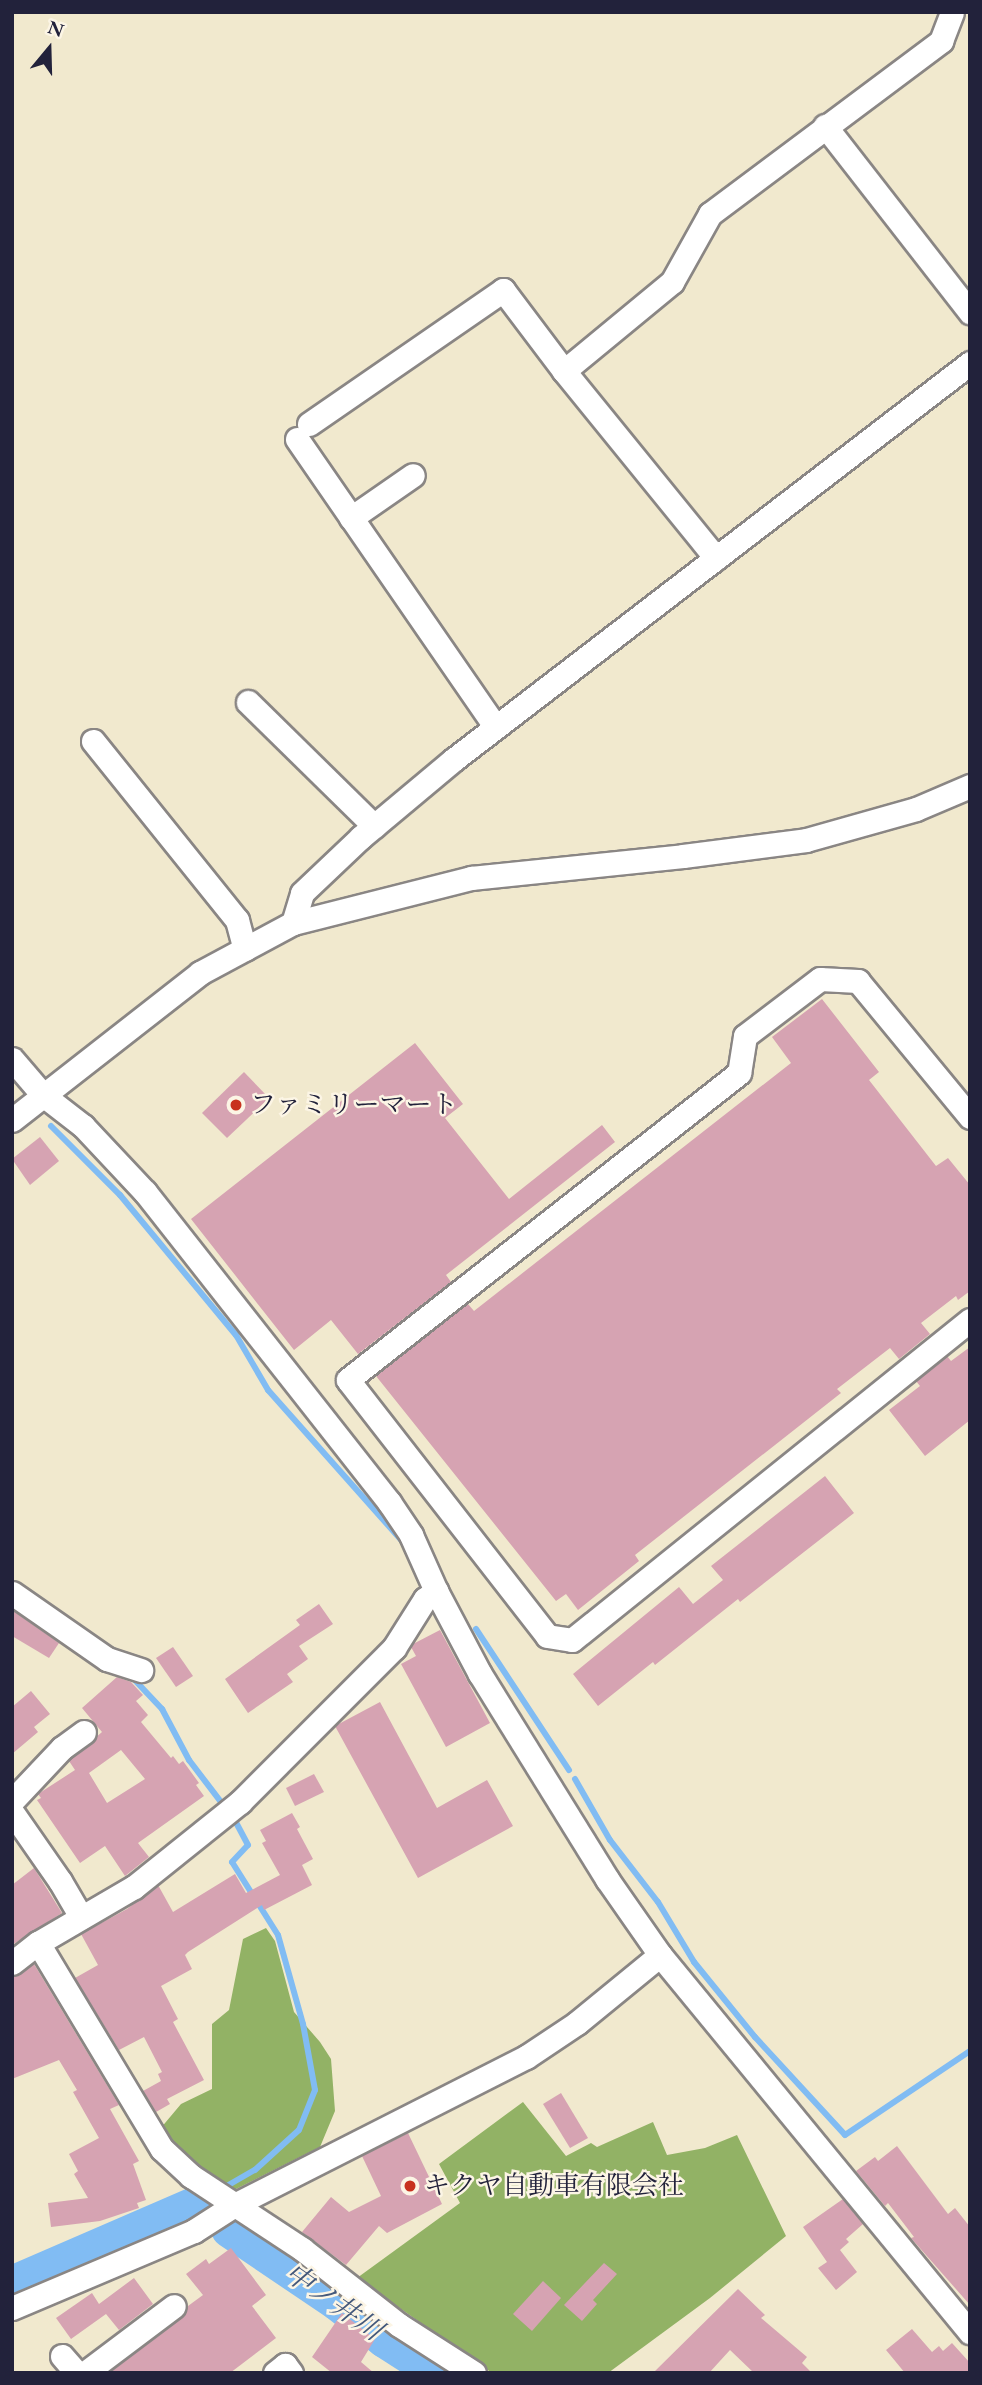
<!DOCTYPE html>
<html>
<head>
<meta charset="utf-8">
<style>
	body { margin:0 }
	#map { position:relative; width:982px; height:2385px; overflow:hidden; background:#f1e9ce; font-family:"EB Garamond","Noto Serif JP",serif }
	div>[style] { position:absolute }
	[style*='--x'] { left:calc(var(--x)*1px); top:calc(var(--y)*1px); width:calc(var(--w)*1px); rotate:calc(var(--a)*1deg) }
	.forest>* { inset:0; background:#92b265 }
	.stream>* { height:6px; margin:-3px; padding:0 3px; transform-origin:3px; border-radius:3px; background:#81bcf3 }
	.river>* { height:38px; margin:-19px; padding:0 19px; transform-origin:19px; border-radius:19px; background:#81bcf3 }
	.building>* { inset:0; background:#d6a3b2 }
	.roads { filter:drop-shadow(2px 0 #8a8684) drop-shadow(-2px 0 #8a8684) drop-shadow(0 2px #8a8684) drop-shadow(0 -2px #8a8684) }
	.minor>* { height:23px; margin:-11.5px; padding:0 11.5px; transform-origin:11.5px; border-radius:11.5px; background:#fff }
	.dots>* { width:19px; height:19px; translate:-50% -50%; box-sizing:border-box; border:4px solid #fcf5e5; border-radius:50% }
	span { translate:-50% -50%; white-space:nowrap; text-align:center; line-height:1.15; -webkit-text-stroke:5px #fcf5e5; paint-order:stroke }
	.poi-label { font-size:26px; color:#22223b }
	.left { translate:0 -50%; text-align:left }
	.water-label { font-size:28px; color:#43587b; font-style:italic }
	.frame { position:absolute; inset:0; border:14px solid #22223b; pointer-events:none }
	.north { position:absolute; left:14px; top:14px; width:70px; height:70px; -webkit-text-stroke:5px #fcf5e5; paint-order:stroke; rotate:19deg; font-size:19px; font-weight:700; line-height:28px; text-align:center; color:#22223b }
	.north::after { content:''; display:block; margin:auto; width:24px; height:32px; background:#22223b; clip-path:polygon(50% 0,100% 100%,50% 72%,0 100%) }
</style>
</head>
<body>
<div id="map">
	<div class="forest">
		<i style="clip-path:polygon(266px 1928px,275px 1941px,294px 2012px,320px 2042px,331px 2059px,335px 2111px,320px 2147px,230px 2192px,187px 2164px,160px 2129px,181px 2104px,212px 2089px,212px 2024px,229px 2010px,243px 1939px)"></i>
		<i style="clip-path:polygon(523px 2102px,566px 2156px,591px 2143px,597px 2147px,653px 2122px,667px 2155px,705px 2148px,737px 2135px,786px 2236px,710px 2298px,608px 2373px,492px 2373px,357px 2278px,460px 2203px,439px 2164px)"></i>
	</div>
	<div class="stream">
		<i style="--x:51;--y:1126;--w:98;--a:45"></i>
		<i style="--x:120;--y:1195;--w:182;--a:50.4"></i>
		<i style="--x:236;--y:1335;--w:64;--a:59.8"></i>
		<i style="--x:268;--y:1390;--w:203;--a:48.4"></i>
		<i style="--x:476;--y:1629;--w:169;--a:56.6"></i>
		<i style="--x:130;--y:1675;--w:47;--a:46.7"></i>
		<i style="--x:162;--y:1709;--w:58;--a:62.1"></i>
		<i style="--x:189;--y:1760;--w:58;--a:52.7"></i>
		<i style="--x:575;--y:1779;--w:70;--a:60.2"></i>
		<i style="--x:610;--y:1840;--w:78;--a:52.3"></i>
		<i style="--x:658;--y:1902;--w:70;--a:59"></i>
		<i style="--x:694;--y:1962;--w:97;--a:50.9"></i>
		<i style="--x:755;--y:2037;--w:133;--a:47.4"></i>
		<i style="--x:845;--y:2135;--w:151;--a:-33.9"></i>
		<i style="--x:225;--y:2187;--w:34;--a:-30"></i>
		<i style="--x:255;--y:2170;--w:59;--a:-42.3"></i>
		<i style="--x:299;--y:2130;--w:43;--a:-68.2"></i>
		<i style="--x:315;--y:2090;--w:67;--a:-100.3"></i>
		<i style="--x:303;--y:2024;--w:92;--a:-105.7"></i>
		<i style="--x:278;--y:1935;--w:86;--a:-122.2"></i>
		<i style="--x:232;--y:1862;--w:23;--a:-47"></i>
		<i style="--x:248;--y:1845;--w:30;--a:-118"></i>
	</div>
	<div class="river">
		<i style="--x:230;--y:2229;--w:130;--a:34.1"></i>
		<i style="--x:338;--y:2302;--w:60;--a:38.2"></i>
		<i style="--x:385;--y:2339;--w:63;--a:32.7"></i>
		<i style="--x:12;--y:2285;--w:202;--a:-23.4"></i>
	</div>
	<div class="building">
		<i style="clip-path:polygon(822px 999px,879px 1072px,869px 1080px,936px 1166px,948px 1158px,970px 1185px,970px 1291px,958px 1300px,956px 1296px,921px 1323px,930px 1334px,899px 1359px,890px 1348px,837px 1389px,841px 1393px,635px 1555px,639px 1561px,578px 1610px,566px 1594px,556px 1601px,376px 1376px,468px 1304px,474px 1311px,791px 1063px,772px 1037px)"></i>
		<i style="clip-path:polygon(415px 1043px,463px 1104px,445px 1118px,509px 1199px,602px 1125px,615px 1142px,446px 1275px,451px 1282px,358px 1354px,331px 1320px,294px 1350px,191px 1219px)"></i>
		<i style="clip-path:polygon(244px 1072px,269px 1098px,227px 1138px,202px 1113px)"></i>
		<i style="clip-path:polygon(40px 1137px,59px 1161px,30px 1185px,12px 1159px)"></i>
		<i style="clip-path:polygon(970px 1347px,970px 1420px,925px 1456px,889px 1410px,920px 1386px,916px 1381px,947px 1356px,951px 1361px)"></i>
		<i style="clip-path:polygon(825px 1476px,854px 1513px,740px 1602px,738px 1599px,655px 1665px,653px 1662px,598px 1706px,573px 1674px,679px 1587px,693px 1604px,723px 1580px,711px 1566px)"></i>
		<i style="clip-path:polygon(319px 1604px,333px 1624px,299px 1646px,308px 1659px,287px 1674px,293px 1682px,248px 1713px,225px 1679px,300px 1625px,296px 1620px)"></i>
		<i style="clip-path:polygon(12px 1610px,59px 1643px,49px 1658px,12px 1636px)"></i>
		<i style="clip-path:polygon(440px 1630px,490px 1723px,446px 1747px,401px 1664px,416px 1656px,411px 1647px,413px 1644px)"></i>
		<i style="clip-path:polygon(173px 1647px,193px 1676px,176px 1687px,156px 1658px)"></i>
		<i style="clip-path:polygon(evenodd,117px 1677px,131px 1682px,143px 1695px,136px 1701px,148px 1715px,141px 1722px,171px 1758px,173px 1756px,179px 1764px,183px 1761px,199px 1783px,196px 1785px,204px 1796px,138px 1843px,149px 1857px,125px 1876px,105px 1846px,80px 1863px,37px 1800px,41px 1798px,38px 1794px,75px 1770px,69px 1761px,102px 1732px,82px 1708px,117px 1677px,121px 1750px,145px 1779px,107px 1803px,89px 1773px,121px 1750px)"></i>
		<i style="clip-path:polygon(31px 1691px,50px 1714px,34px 1727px,38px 1732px,12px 1754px,12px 1707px)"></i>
		<i style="clip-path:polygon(380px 1702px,437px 1808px,487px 1780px,513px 1826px,418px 1878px,335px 1726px)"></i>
		<i style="clip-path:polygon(314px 1774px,324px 1792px,295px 1806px,286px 1788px)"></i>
		<i style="clip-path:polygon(292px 1813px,300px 1827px,297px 1829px,313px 1859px,302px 1865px,312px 1885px,264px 1910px,262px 1905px,188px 1952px,185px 1955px,192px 1969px,161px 1986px,178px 2019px,173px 2022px,204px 2080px,167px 2099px,170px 2104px,156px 2112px,143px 2091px,161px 2081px,158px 2074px,162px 2072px,144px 2037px,119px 2050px,75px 1978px,98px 1965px,81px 1934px,127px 1909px,158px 1885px,173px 1912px,235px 1874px,246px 1893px,280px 1875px,262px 1843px,266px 1841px,260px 1830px)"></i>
		<i style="clip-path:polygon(34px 1868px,62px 1913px,12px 1945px,12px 1885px)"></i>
		<i style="clip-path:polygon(34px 1964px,119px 2105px,110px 2109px,139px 2161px,133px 2164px,146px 2200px,137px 2203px,139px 2208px,100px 2221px,51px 2227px,48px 2203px,88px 2198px,74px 2174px,78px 2171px,69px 2154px,99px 2138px,73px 2092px,77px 2090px,59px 2060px,12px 2079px,12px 1977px)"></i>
		<i style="clip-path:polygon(561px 2093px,588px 2138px,570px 2148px,543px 2104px)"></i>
		<i style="clip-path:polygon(408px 2133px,442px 2204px,387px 2233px,379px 2226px,346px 2265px,302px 2232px,331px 2197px,349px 2212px,381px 2196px,362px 2156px)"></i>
		<i style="clip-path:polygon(897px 2146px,948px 2214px,955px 2208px,970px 2227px,970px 2305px,911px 2238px,914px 2237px,888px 2203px,885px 2206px,856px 2171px,875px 2157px,878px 2161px)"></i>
		<i style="clip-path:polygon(843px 2199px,863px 2224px,846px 2239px,849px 2242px,840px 2250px,857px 2272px,836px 2290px,818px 2268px,827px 2262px,803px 2227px)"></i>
		<i style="clip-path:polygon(231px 2248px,266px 2295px,252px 2306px,276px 2338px,230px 2373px,109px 2373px,183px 2317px,188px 2306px,203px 2295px,186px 2274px,206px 2259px,209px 2264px)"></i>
		<i style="clip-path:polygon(604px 2263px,617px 2274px,593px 2300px,597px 2304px,582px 2321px,564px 2305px)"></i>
		<i style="clip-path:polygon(134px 2278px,153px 2304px,119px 2330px,106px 2314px,71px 2339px,56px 2318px,92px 2293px,99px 2304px)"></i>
		<i style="clip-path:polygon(543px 2281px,561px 2298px,532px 2331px,513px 2314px)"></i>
		<i style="clip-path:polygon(738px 2289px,765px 2315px,761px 2318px,807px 2357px,802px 2363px,812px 2373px,754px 2373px,730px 2350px,709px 2373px,653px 2373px)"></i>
		<i style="clip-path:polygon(342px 2313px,375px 2339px,361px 2362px,374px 2373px,332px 2373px,312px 2357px)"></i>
		<i style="clip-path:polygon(912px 2329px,932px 2352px,939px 2346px,943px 2351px,952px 2343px,970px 2363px,970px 2373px,905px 2373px,886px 2350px)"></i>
	</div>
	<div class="roads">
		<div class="minor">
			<i style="--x:825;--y:126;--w:236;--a:52.1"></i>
			<i style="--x:564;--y:371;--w:140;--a:-39.5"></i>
			<i style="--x:672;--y:282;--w:78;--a:-60.8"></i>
			<i style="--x:710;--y:214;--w:289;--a:-36.8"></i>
			<i style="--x:941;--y:41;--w:31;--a:-69"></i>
			<i style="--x:309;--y:424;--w:236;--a:-34.6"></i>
			<i style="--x:503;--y:290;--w:101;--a:53"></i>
			<i style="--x:564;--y:371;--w:241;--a:50.9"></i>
			<i style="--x:297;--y:439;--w:350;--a:55.4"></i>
			<i style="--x:351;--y:518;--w:75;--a:-34.7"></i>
			<i style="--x:248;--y:702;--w:177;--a:44.5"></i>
			<i style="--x:93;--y:741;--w:230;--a:51.2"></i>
			<i style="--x:237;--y:920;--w:30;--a:75"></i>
			<i style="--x:293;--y:923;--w:31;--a:-73"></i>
			<i style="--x:302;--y:893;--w:81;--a:-43.5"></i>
			<i style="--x:361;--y:837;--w:120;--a:-39.9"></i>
			<i style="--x:453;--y:760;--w:652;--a:-37.52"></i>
			<i style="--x:12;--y:1059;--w:48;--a:49.3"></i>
			<i style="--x:43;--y:1095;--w:51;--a:37.8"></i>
			<i style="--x:83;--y:1126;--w:91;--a:46.8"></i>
			<i style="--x:145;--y:1192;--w:395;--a:51.8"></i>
			<i style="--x:389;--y:1502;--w:40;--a:56"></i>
			<i style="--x:411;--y:1535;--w:61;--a:65.9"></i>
			<i style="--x:436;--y:1591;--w:94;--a:62.1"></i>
			<i style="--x:480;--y:1674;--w:241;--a:58.2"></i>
			<i style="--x:607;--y:1879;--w:93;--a:55.1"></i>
			<i style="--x:660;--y:1955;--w:107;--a:140.7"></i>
			<i style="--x:577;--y:2023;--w:61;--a:146.3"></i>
			<i style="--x:526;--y:2057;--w:325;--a:153.1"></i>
			<i style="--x:236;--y:2204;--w:50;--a:147.3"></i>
			<i style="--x:194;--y:2231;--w:198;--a:157.1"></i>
			<i style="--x:970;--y:1117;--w:176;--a:-129.5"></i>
			<i style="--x:858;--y:981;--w:38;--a:-177"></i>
			<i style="--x:820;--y:979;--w:94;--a:142.8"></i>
			<i style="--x:745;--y:1036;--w:37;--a:99"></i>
			<i style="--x:739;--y:1073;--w:497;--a:141.9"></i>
			<i style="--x:348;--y:1380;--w:324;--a:52.1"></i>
			<i style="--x:547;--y:1636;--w:25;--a:9"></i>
			<i style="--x:572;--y:1640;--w:511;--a:-38.8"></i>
			<i style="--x:12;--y:1120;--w:239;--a:-38"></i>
			<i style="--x:200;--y:973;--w:106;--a:-28.3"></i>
			<i style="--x:293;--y:923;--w:184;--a:-14.2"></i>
			<i style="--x:471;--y:878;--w:213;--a:-5.9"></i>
			<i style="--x:683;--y:856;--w:124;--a:-7.4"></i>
			<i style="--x:806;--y:840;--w:114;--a:-15.7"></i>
			<i style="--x:916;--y:809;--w:59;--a:-23.1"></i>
			<i style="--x:12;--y:1593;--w:116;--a:34.8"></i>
			<i style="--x:107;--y:1659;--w:36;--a:18"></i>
			<i style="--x:12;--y:1801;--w:73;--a:-46.7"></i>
			<i style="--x:62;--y:1748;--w:27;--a:-36"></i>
			<i style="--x:12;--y:1812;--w:84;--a:55.2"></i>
			<i style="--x:60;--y:1881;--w:42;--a:59.7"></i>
			<i style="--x:38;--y:1943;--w:240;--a:59"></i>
			<i style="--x:162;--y:2149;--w:40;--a:43"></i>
			<i style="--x:191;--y:2176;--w:133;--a:33.3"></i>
			<i style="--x:302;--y:2249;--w:123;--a:38.1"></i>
			<i style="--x:399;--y:2325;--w:89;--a:32.6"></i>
			<i style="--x:660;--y:1955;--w:488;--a:50.6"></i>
			<i style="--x:12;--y:1963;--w:33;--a:-38"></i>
			<i style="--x:38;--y:1943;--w:111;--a:-30.3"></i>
			<i style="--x:134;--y:1887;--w:136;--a:-38.7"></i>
			<i style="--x:240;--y:1802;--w:218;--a:-45"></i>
			<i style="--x:394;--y:1648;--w:58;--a:-57.7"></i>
			<i style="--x:425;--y:1599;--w:14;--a:-36"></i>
			<i style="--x:62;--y:2356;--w:23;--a:49"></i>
			<i style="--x:85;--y:2373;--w:111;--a:-37"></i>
			<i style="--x:275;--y:2373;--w:13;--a:-39"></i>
			<i style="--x:285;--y:2365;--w:10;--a:53"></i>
		</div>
	</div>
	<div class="dots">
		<i style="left:236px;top:1105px;background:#c8321e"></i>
		<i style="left:410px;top:2186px;background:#c8321e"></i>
	</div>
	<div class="poi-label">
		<span class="left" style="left:250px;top:1105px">ファミリーマート</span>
		<span class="left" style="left:424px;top:2186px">キクヤ自動車有限会社</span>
	</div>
	<div class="water-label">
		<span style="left:334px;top:2301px;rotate:35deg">中ノ井川</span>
	</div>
	<div class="frame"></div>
	<div class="north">N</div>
</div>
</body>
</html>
